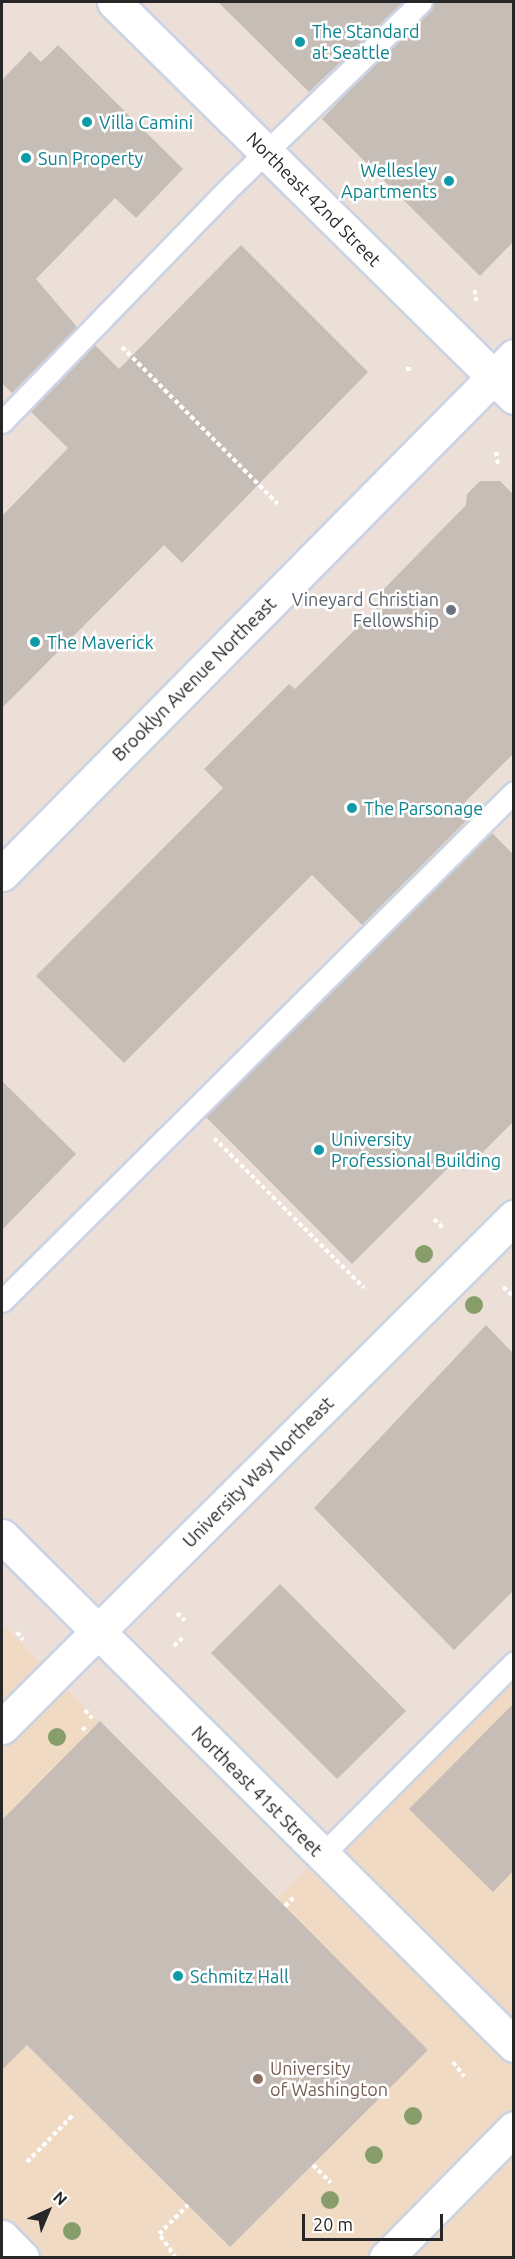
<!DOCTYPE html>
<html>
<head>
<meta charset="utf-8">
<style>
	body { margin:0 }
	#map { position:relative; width:515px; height:2259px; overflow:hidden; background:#ecdfd7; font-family:Ubuntu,sans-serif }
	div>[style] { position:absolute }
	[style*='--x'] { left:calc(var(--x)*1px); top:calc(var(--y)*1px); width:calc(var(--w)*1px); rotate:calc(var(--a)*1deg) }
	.education>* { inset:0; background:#f0dac4 }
	.building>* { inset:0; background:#c6beb6 }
	.path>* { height:4px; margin-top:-2px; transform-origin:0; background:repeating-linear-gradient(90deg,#fff 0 4.5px,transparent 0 7.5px) }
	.roads { filter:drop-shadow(2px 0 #ccd4e3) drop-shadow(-2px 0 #ccd4e3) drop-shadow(0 2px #ccd4e3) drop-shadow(0 -2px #ccd4e3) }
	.lane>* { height:21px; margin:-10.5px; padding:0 10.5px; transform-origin:10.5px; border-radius:10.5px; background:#fff }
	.street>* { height:33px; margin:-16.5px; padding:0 16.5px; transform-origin:16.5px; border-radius:16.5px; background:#fff }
	.secondary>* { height:33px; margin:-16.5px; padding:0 16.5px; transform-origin:16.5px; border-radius:16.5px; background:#fff }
	.trees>* { width:18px; height:18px; margin:-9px; border-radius:50%; background:#879e6b }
	.dots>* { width:16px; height:16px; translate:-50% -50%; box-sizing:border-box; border:3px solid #fff; border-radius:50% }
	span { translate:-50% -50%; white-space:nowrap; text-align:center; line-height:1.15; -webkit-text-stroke:5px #fff; paint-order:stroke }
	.culture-label { font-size:18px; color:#0d838f }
	.left { translate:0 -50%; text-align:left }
	.right { translate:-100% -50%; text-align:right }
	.street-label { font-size:18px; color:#272727 }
	.worship-label { font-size:18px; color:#5b616d }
	.education-label { font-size:18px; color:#785e54 }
	.frame { position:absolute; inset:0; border:3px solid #272727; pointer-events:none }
	.north { position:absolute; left:18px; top:2181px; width:60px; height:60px; -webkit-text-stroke:4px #fff; paint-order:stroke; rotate:44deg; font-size:16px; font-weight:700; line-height:24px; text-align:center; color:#272727 }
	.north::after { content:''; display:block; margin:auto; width:21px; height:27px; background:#272727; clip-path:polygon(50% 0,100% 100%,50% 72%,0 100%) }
	.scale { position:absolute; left:302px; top:2214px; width:141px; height:27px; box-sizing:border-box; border:3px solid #272727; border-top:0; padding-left:8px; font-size:18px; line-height:21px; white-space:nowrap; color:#272727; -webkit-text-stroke:4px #fff; paint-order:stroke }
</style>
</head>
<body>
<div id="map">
	<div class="education">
		<i style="clip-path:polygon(2px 1624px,277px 1899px,513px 1662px,513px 2257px,2px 2257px)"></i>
	</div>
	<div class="building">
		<i style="clip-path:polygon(218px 2px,403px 2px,309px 92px)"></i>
		<i style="clip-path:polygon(433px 2px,513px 2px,513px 242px,480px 276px,322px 119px)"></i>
		<i style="clip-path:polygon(58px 45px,183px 169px,136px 218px,115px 198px,36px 279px,77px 327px,12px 393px,2px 383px,2px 80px,30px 51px,41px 62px)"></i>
		<i style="clip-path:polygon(241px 245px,368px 372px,182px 563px,164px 545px,2px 708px,2px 516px,68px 448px,30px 411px,95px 345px,119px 369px)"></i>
		<i style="clip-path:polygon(480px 481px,500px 481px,513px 494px,513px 754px,463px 804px,473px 814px,362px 925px,312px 875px,124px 1063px,36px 976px,223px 788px,204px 769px,289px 684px,295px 689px,382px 603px,376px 597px,466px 505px,467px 494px)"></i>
		<i style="clip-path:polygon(491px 832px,513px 854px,513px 1122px,464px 1171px,454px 1162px,352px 1264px,206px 1117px)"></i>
		<i style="clip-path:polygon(2px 1081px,76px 1154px,2px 1230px)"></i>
		<i style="clip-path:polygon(486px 1325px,513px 1353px,513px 1591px,454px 1650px,314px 1508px)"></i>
		<i style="clip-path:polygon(280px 1584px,406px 1711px,337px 1779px,211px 1653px)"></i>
		<i style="clip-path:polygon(513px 1704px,513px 1871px,493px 1892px,409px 1809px)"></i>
		<i style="clip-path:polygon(100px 1721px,428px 2050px,230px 2247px,27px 2045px,2px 2070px,2px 1820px)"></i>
	</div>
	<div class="path">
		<i style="--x:475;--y:290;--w:11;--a:85"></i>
		<i style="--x:122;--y:347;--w:221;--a:45.2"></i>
		<i style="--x:406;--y:369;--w:7;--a:0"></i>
		<i style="--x:496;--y:452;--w:12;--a:81"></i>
		<i style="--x:214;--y:1138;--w:212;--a:45"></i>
		<i style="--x:434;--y:1219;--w:14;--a:45"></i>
		<i style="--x:503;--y:1287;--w:13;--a:42"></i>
		<i style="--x:177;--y:1613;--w:11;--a:45"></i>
		<i style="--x:17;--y:1632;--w:10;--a:53"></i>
		<i style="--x:174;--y:1646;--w:13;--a:-45"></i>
		<i style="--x:85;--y:1710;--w:11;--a:49"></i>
		<i style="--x:82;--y:1727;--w:8;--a:45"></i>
		<i style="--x:285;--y:1906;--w:14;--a:-45"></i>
		<i style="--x:453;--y:2062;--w:18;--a:52"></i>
		<i style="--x:27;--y:2162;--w:67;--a:-45.6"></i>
		<i style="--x:313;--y:2165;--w:25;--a:45"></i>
		<i style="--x:176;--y:2258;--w:29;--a:-125"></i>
		<i style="--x:159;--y:2234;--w:41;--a:-45"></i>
	</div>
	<div class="roads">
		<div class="lane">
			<i style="--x:2;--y:422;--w:330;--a:-45.9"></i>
			<i style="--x:232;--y:185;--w:263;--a:-44.1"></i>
			<i style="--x:2;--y:1301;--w:722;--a:-44.83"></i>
			<i style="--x:322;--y:1855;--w:272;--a:-45.1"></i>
		</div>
		<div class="street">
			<i style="--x:2;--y:1536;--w:722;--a:44.83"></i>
		</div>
		<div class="secondary">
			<i style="--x:114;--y:2;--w:562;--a:44.64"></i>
			<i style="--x:2;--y:874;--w:728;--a:-45.33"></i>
			<i style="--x:2;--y:1727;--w:723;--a:-44.89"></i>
			<i style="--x:2;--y:2237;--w:29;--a:46"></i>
			<i style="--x:386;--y:2258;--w:182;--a:-45.4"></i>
		</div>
	</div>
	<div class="trees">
		<i style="left:424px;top:1254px"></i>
		<i style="left:474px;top:1305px"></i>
		<i style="left:57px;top:1737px"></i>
		<i style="left:413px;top:2116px"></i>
		<i style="left:374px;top:2155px"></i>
		<i style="left:330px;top:2200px"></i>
		<i style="left:72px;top:2231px"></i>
	</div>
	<div class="dots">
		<i style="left:300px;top:42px;background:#0f9aa8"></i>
		<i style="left:87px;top:122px;background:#0f9aa8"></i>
		<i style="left:26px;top:158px;background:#0f9aa8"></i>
		<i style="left:449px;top:181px;background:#0f9aa8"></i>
		<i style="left:451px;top:610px;background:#6b7280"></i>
		<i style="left:35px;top:642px;background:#0f9aa8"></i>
		<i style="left:352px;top:808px;background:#0f9aa8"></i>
		<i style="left:319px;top:1150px;background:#0f9aa8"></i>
		<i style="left:178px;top:1976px;background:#0f9aa8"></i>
		<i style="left:258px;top:2079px;background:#8d6e63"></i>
	</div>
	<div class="culture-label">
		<span class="left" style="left:312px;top:42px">The Standard<br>at Seattle</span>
		<span class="left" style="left:99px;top:122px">Villa Camini</span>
		<span class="left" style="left:38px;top:158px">Sun Property</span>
		<span class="right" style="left:437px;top:181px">Wellesley<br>Apartments</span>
		<span class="left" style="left:47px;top:642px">The Maverick</span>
		<span class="left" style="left:364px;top:808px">The Parsonage</span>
		<span class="left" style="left:331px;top:1150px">University<br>Professional Building</span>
		<span class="left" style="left:190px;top:1976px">Schmitz Hall</span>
	</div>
	<div class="street-label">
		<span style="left:314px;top:199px;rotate:45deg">Northeast 42nd Street</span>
		<span style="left:194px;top:679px;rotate:-45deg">Brooklyn Avenue Northeast</span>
		<span style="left:258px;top:1472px;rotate:-45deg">University Way Northeast</span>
		<span style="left:257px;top:1791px;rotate:45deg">Northeast 41st Street</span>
	</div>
	<div class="worship-label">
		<span class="right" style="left:439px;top:610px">Vineyard Christian<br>Fellowship</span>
	</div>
	<div class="education-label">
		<span class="left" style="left:270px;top:2079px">University<br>of Washington</span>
	</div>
	<div class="frame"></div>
	<div class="north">N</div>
	<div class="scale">20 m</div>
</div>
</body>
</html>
